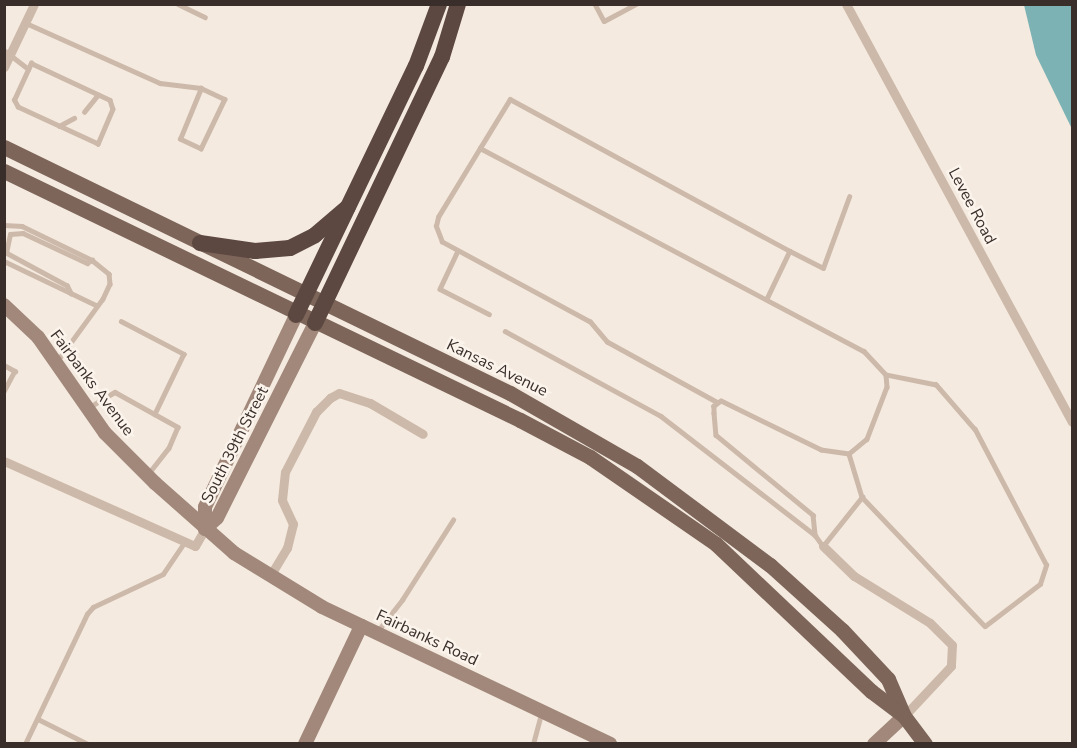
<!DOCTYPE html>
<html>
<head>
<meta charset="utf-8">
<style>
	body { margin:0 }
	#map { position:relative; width:1077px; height:748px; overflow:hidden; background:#f4eadf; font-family:"Nunito Sans",sans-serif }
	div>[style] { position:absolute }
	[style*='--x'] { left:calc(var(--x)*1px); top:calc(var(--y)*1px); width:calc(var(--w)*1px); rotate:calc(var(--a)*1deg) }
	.water>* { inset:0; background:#7cb2b3 }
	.lane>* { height:4.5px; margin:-2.25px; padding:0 2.25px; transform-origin:2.25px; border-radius:2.25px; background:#cdb9aa }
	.street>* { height:9px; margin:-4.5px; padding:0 4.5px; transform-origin:4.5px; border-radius:4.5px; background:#cdb9aa }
	.secondary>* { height:14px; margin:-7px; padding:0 7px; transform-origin:7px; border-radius:7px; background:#a1887b }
	.primary>* { height:15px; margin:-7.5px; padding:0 7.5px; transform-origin:7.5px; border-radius:7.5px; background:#7d655a }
	.highway>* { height:16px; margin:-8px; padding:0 8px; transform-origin:8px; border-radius:8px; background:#5c4840 }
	span { translate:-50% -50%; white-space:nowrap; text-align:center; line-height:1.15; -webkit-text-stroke:5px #fbf4ec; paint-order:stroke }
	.street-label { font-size:16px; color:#3a2e2a }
	.frame { position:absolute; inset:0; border:6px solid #3a2e2a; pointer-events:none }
</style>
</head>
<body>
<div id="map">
	<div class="water">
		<i style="clip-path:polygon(1024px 5px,1072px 5px,1072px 129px,1036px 55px)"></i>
	</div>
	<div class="lane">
		<i style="--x:178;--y:4;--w:30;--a:26"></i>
		<i style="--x:595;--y:4;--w:19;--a:62"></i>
		<i style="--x:604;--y:21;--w:36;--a:-28"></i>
		<i style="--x:26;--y:23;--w:147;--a:24.1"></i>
		<i style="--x:160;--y:83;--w:41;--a:7"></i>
		<i style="--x:201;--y:88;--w:26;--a:25"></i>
		<i style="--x:225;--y:99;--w:55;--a:115.6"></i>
		<i style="--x:201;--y:149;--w:23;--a:-155"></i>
		<i style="--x:180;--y:139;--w:55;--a:-67.6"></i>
		<i style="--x:4;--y:50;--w:31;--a:38"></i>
		<i style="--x:31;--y:63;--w:87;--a:25.1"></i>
		<i style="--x:110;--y:100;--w:9;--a:72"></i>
		<i style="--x:113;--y:109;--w:38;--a:113"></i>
		<i style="--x:98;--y:144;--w:88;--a:-155.2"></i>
		<i style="--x:18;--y:107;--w:8;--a:-120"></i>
		<i style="--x:14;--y:100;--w:41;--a:-65.3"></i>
		<i style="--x:84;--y:112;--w:22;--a:-51"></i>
		<i style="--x:59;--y:126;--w:17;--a:-28"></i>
		<i style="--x:480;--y:148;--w:57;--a:-58.5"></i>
		<i style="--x:510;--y:99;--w:319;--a:28.5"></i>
		<i style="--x:790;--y:251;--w:53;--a:115.6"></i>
		<i style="--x:4;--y:225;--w:18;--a:3"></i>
		<i style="--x:22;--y:226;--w:78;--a:25.9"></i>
		<i style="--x:92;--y:260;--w:22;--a:39"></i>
		<i style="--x:109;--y:274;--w:10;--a:84"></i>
		<i style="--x:110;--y:284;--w:17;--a:115"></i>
		<i style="--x:103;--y:299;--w:78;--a:126.1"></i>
		<i style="--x:458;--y:251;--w:42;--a:115.3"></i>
		<i style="--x:440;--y:289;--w:55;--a:27"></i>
		<i style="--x:790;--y:251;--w:37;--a:27"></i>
		<i style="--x:823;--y:268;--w:76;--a:-69.9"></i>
		<i style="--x:4;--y:261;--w:102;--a:25.6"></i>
		<i style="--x:71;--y:294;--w:9;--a:-117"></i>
		<i style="--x:67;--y:286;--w:69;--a:-151.6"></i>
		<i style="--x:6;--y:253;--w:19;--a:-78"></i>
		<i style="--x:10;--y:234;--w:13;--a:-4"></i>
		<i style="--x:23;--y:233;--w:71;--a:25.1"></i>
		<i style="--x:87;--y:263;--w:6;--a:-31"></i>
		<i style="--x:121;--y:321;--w:71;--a:27.6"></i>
		<i style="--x:184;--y:354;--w:67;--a:115.8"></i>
		<i style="--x:505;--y:331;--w:178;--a:28.6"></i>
		<i style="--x:661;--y:416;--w:195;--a:37.7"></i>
		<i style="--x:4;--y:365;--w:13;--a:29"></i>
		<i style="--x:15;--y:371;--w:24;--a:118"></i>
		<i style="--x:716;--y:402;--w:124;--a:-151.2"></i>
		<i style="--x:607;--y:342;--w:26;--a:-130"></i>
		<i style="--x:590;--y:322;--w:168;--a:-151.6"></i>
		<i style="--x:442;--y:242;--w:17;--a:-111"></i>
		<i style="--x:436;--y:226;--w:9;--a:-77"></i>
		<i style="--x:438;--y:217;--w:81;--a:-58.7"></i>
		<i style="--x:480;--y:148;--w:434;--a:27.9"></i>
		<i style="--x:864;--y:351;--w:33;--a:47"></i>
		<i style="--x:886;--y:375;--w:12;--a:85"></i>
		<i style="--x:887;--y:387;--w:56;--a:111"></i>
		<i style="--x:867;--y:439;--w:23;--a:140"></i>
		<i style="--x:849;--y:454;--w:28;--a:-172"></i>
		<i style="--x:821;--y:450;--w:111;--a:-153.9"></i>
		<i style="--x:721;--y:401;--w:9;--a:144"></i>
		<i style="--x:714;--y:406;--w:7;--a:90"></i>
		<i style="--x:714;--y:413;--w:22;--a:85"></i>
		<i style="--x:716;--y:435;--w:126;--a:39.5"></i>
		<i style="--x:813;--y:515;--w:20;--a:84"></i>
		<i style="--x:815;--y:535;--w:14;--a:54"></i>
		<i style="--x:823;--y:546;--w:63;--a:-51.5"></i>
		<i style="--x:88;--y:408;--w:31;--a:-31"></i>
		<i style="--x:115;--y:392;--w:72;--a:29.1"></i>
		<i style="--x:178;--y:427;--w:23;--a:113"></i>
		<i style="--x:169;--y:448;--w:33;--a:128"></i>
		<i style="--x:849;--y:454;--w:45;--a:73.2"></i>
		<i style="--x:862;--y:497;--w:178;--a:46.4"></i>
		<i style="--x:985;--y:626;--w:69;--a:-37.4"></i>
		<i style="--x:1040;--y:584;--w:20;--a:-72"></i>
		<i style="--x:1046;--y:565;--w:153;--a:-117.7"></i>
		<i style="--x:975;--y:430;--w:60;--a:-130.9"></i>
		<i style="--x:936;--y:385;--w:51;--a:-168.7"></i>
		<i style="--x:377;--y:632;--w:41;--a:-52"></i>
		<i style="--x:402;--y:600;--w:95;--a:-57.5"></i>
		<i style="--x:38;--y:719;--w:56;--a:26.6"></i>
		<i style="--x:25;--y:744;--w:144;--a:-64.5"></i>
		<i style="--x:87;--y:614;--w:9;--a:-49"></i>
		<i style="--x:93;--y:607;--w:77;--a:-25.2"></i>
		<i style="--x:163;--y:574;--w:40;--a:-56"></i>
		<i style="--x:533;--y:744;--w:31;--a:-75"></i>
	</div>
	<div class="street">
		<i style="--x:846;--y:4;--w:475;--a:61.6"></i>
		<i style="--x:4;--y:67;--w:70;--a:-64.5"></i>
		<i style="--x:4;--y:461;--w:209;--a:24"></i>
		<i style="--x:195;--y:546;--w:20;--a:-60"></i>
		<i style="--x:823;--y:546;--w:43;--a:44.1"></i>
		<i style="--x:854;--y:576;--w:89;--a:31.7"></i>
		<i style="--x:930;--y:623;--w:31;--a:45"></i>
		<i style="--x:952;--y:645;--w:21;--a:93"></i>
		<i style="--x:951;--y:666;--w:69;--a:133.2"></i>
		<i style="--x:270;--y:576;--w:33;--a:-59"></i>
		<i style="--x:287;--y:548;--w:25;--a:-76"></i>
		<i style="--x:293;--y:524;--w:26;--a:-115"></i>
		<i style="--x:282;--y:500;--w:28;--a:-84"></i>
		<i style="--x:285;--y:472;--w:68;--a:-62.7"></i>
		<i style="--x:316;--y:412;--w:20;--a:-45"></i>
		<i style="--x:330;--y:398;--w:10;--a:-29"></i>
		<i style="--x:339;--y:393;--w:33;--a:18"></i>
		<i style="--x:370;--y:403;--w:61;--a:30.3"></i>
	</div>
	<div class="secondary">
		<i style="--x:4;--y:305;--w:47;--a:43.3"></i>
		<i style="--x:38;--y:337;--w:117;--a:55.1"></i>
		<i style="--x:105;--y:433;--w:71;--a:45"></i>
		<i style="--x:155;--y:483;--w:106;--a:41.5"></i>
		<i style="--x:234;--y:553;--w:103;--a:31.5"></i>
		<i style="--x:322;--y:607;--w:319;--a:25.4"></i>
		<i style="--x:205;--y:529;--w:22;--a:-90"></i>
		<i style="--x:205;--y:507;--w:212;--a:-64.6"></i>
		<i style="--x:205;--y:529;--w:16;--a:-43"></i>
		<i style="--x:217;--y:518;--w:218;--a:-63.3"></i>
		<i style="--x:305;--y:744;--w:131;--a:-64.6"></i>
		<i style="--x:874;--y:744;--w:41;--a:-43"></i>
	</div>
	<div class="primary">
		<i style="--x:4;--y:147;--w:563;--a:25.93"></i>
		<i style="--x:510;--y:393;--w:146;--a:29.9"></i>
		<i style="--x:637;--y:466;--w:166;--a:36.7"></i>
		<i style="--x:770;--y:565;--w:97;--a:42.1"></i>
		<i style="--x:842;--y:630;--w:67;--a:46.8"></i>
		<i style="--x:888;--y:679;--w:40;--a:66.6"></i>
		<i style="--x:904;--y:716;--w:35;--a:53"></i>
		<i style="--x:4;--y:171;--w:573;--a:25.76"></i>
		<i style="--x:520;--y:420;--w:79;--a:27.9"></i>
		<i style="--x:590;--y:457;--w:153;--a:34.6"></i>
		<i style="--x:716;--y:544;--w:214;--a:43.5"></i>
		<i style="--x:871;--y:691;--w:39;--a:37"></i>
	</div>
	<div class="highway">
		<i style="--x:200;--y:243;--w:56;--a:8.3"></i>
		<i style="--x:255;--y:251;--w:35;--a:-5"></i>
		<i style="--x:290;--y:248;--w:28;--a:-27"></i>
		<i style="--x:315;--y:235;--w:43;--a:-40.3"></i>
		<i style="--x:296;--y:315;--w:276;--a:-64.3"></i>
		<i style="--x:416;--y:66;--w:66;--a:-69.6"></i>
		<i style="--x:315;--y:323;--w:295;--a:-64.5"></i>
		<i style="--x:442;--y:57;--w:55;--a:-73.2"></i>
	</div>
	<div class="street-label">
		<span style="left:972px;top:206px;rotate:62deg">Levee Road</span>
		<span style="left:497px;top:368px;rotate:26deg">Kansas Avenue</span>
		<span style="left:92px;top:383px;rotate:53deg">Fairbanks Avenue</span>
		<span style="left:235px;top:445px;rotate:-63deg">South 39th Street</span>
		<span style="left:427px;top:638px;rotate:25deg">Fairbanks Road</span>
	</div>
	<div class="frame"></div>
</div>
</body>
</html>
